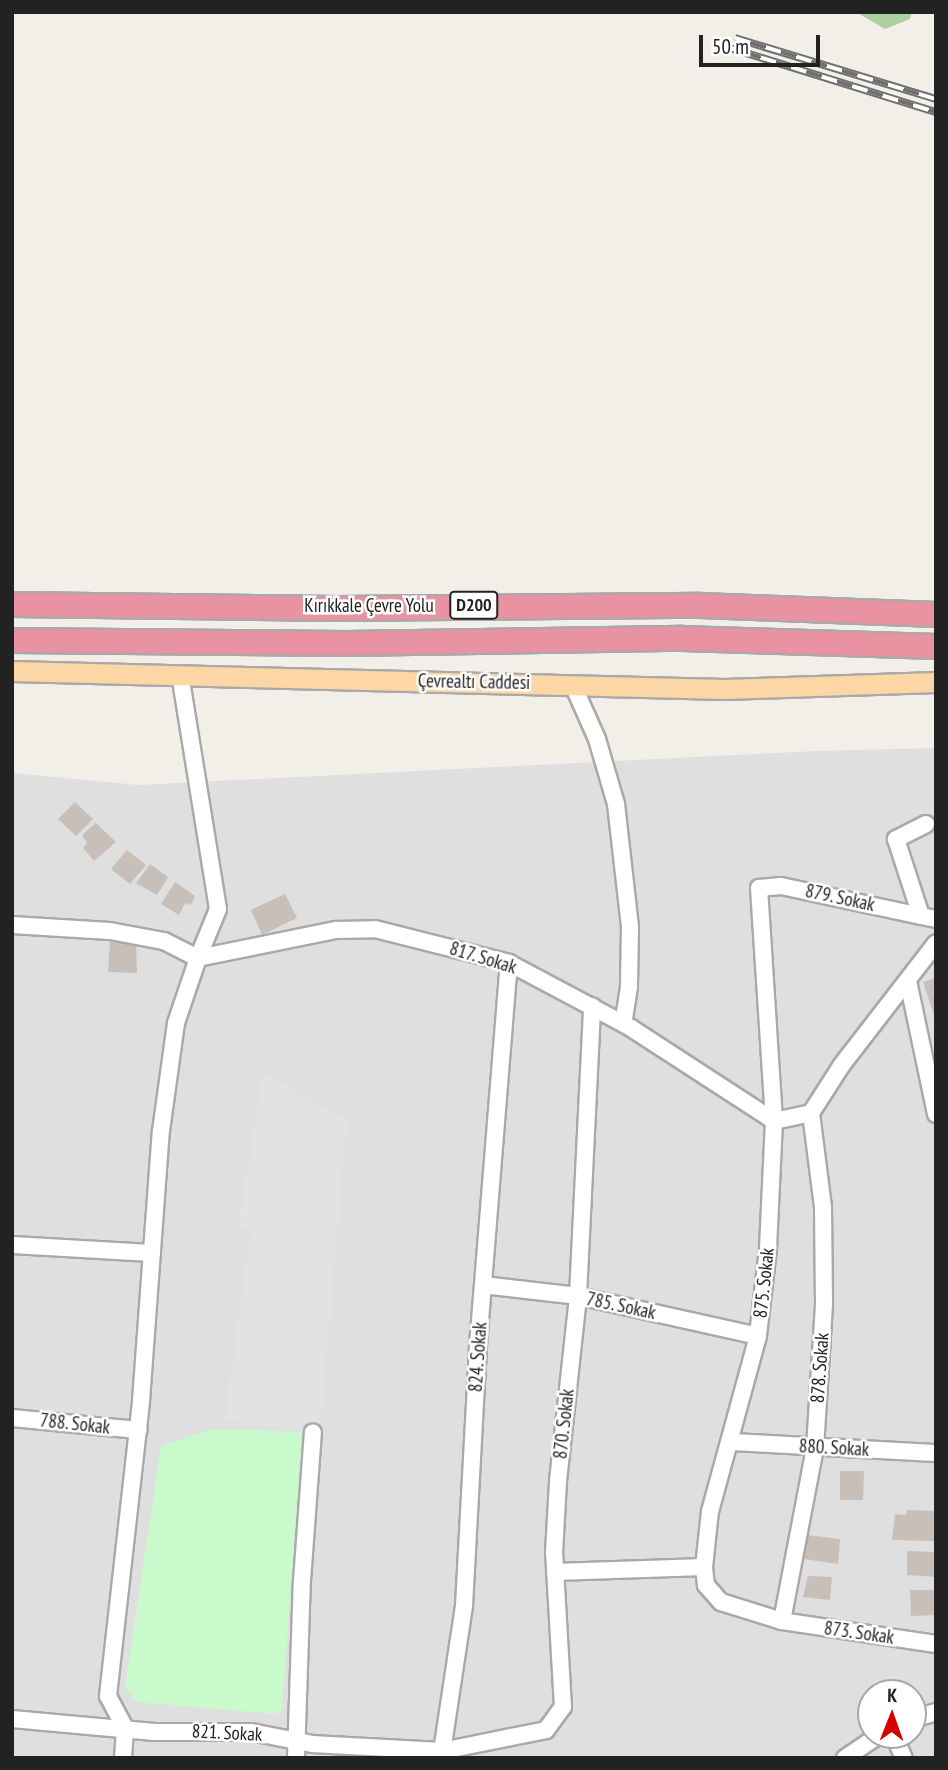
<!DOCTYPE html>
<html>
<head>
<meta charset="utf-8">
<style>
	body { margin:0 }
	#map { position:relative; width:948px; height:1770px; overflow:hidden; background:#f2efe9; font-family:"PT Sans Narrow",sans-serif }
	div>[style] { position:absolute }
	[style*='--x'] { left:calc(var(--x)*1px); top:calc(var(--y)*1px); width:calc(var(--w)*1px); rotate:calc(var(--a)*1deg) }
	.residential>* { inset:0; background:#e0dfdf }
	.forest>* { inset:0; background:#add19e }
	.park>* { inset:0; background:#c8facc }
	.parking>* { inset:0; background:#e2e2e2 }
	.building>* { inset:0; background:#c7bfb8 }
	.roads { filter:drop-shadow(2px 0 #a9a9a9) drop-shadow(-2px 0 #a9a9a9) drop-shadow(0 2px #a9a9a9) drop-shadow(0 -2px #a9a9a9) }
	.minor>* { height:16px; margin:-8px; padding:0 8px; transform-origin:8px; border-radius:8px; background:#fff }
	.major>* { height:19px; margin:-9.5px; padding:0 9.5px; transform-origin:9.5px; border-radius:9.5px; background:#fcd6a4 }
	.highway>* { height:23px; margin:-11.5px; padding:0 11.5px; transform-origin:11.5px; border-radius:11.5px; background:#e892a2 }
	.rail>* { height:8px; margin-top:-4px; transform-origin:0; background:repeating-linear-gradient(90deg,#fff 0 16px,#707070 0 32px); box-sizing:border-box; border-block:2px solid #707070 }
	span { translate:-50% -50%; white-space:nowrap; text-align:center; line-height:1.15; -webkit-text-stroke:5px #fff; paint-order:stroke }
	.shield-label span { padding:2px 5px; background:#fff; border:2px solid; border-radius:5px; -webkit-text-stroke-width:0 }
	.shield-label { font-size:18px; color:#222; font-weight:700 }
	.street-label { font-size:19px; color:#222 }
	.frame { position:absolute; inset:0; border:14px solid #222; pointer-events:none }
	.north { position:absolute; left:857px; top:1679px; width:70px; height:70px; box-sizing:border-box; background:#fff; border:2px solid #a7a7a7; border-radius:50%; rotate:1deg; font-size:19px; font-weight:700; line-height:28px; text-align:center; color:#222 }
	.north::after { content:''; display:block; margin:auto; width:24px; height:32px; background:#d40000; clip-path:polygon(50% 0,100% 100%,50% 72%,0 100%) }
	.scale { position:absolute; left:699px; top:35px; width:121px; height:32px; box-sizing:border-box; border:4px solid #222; border-top:0; padding-left:9px; font-size:21px; line-height:24px; white-space:nowrap; color:#222; -webkit-text-stroke:5px #fff; paint-order:stroke }
</style>
</head>
<body>
<div id="map">
	<div class="residential">
		<i style="clip-path:polygon(evenodd,936px 748px,936px 1758px,12px 1758px,12px 773px,138px 785px,815px 751px,936px 748px,871px 1693px,913px 1693px,913px 1735px,871px 1735px,871px 1693px)"></i>
	</div>
	<div class="forest">
		<i style="clip-path:polygon(856px 12px,912px 12px,910px 19px,885px 29px)"></i>
	</div>
	<div class="park">
		<i style="clip-path:polygon(213px 1429px,302px 1432px,282px 1710px,275px 1714px,137px 1702px,125px 1687px,161px 1446px)"></i>
	</div>
	<div class="parking">
		<i style="clip-path:polygon(263px 1074px,347px 1119px,320px 1429px,313px 1432px,225px 1420px,251px 1230px,238px 1227px)"></i>
	</div>
	<div class="building">
		<i style="clip-path:polygon(75px 802px,93px 819px,76px 836px,58px 819px)"></i>
		<i style="clip-path:polygon(96px 823px,116px 842px,94px 861px,83px 848px,87px 843px,82px 835px)"></i>
		<i style="clip-path:polygon(127px 850px,146px 865px,130px 884px,111px 869px)"></i>
		<i style="clip-path:polygon(150px 864px,168px 877px,157px 895px,136px 883px)"></i>
		<i style="clip-path:polygon(175px 882px,195px 896px,191px 905px,185px 903px,179px 915px,161px 904px)"></i>
		<i style="clip-path:polygon(285px 894px,297px 918px,262px 935px,251px 910px)"></i>
		<i style="clip-path:polygon(110px 941px,136px 942px,137px 973px,108px 972px)"></i>
		<i style="clip-path:polygon(936px 978px,936px 1018px,935px 1018px,923px 982px)"></i>
		<i style="clip-path:polygon(840px 1471px,864px 1471px,863px 1500px,840px 1500px)"></i>
		<i style="clip-path:polygon(907px 1510px,936px 1511px,934px 1541px,892px 1540px,895px 1514px,906px 1515px)"></i>
		<i style="clip-path:polygon(807px 1535px,840px 1539px,838px 1564px,804px 1559px)"></i>
		<i style="clip-path:polygon(907px 1551px,936px 1552px,936px 1577px,907px 1575px)"></i>
		<i style="clip-path:polygon(808px 1576px,832px 1577px,830px 1600px,803px 1597px)"></i>
		<i style="clip-path:polygon(910px 1590px,936px 1590px,936px 1615px,911px 1616px)"></i>
	</div>
	<div class="roads">
		<div class="minor">
			<i style="--x:573;--y:685;--w:59;--a:66"></i>
			<i style="--x:597;--y:739;--w:68;--a:73.7"></i>
			<i style="--x:616;--y:804;--w:124;--a:83.5"></i>
			<i style="--x:630;--y:927;--w:60;--a:91"></i>
			<i style="--x:629;--y:987;--w:37;--a:99"></i>
			<i style="--x:926;--y:824;--w:34;--a:153"></i>
			<i style="--x:896;--y:839;--w:81;--a:72"></i>
			<i style="--x:921;--y:916;--w:15;--a:11"></i>
			<i style="--x:921;--y:916;--w:143;--a:-167.9"></i>
			<i style="--x:781;--y:886;--w:22;--a:175"></i>
			<i style="--x:759;--y:888;--w:233;--a:86.3"></i>
			<i style="--x:774;--y:1121;--w:128;--a:92.7"></i>
			<i style="--x:768;--y:1249;--w:88;--a:96.6"></i>
			<i style="--x:758;--y:1336;--w:181;--a:105.3"></i>
			<i style="--x:710;--y:1511;--w:56;--a:96.1"></i>
			<i style="--x:704;--y:1567;--w:18;--a:84"></i>
			<i style="--x:706;--y:1585;--w:23;--a:49"></i>
			<i style="--x:721;--y:1602;--w:64;--a:17.3"></i>
			<i style="--x:782;--y:1621;--w:156;--a:8.5"></i>
			<i style="--x:12;--y:925;--w:98;--a:3.5"></i>
			<i style="--x:110;--y:931;--w:55;--a:10.5"></i>
			<i style="--x:164;--y:941;--w:38;--a:27"></i>
			<i style="--x:198;--y:958;--w:141;--a:-11.5"></i>
			<i style="--x:336;--y:930;--w:39;--a:-1"></i>
			<i style="--x:375;--y:929;--w:138;--a:14.2"></i>
			<i style="--x:509;--y:963;--w:138;--a:28"></i>
			<i style="--x:631;--y:1028;--w:171;--a:33"></i>
			<i style="--x:908;--y:981;--w:136;--a:78.1"></i>
			<i style="--x:774;--y:1121;--w:38;--a:-12"></i>
			<i style="--x:811;--y:1113;--w:56;--a:-57.4"></i>
			<i style="--x:841;--y:1066;--w:155;--a:-52.3"></i>
			<i style="--x:12;--y:1245;--w:140;--a:3.3"></i>
			<i style="--x:483;--y:1285;--w:96;--a:6.6"></i>
			<i style="--x:578;--y:1296;--w:184;--a:12.5"></i>
			<i style="--x:12;--y:1418;--w:127;--a:5.4"></i>
			<i style="--x:732;--y:1442;--w:204;--a:3.1"></i>
			<i style="--x:555;--y:1572;--w:149;--a:-1.9"></i>
			<i style="--x:782;--y:1621;--w:176;--a:-79.2"></i>
			<i style="--x:815;--y:1448;--w:144;--a:-86.4"></i>
			<i style="--x:824;--y:1304;--w:97;--a:-90.6"></i>
			<i style="--x:823;--y:1207;--w:95;--a:-97.3"></i>
			<i style="--x:12;--y:1719;--w:143;--a:5.2"></i>
			<i style="--x:154;--y:1732;--w:97;--a:0"></i>
			<i style="--x:251;--y:1732;--w:62;--a:11.1"></i>
			<i style="--x:312;--y:1744;--w:130;--a:3.1"></i>
			<i style="--x:442;--y:1751;--w:106;--a:-11.4"></i>
			<i style="--x:546;--y:1730;--w:29;--a:-54"></i>
			<i style="--x:563;--y:1707;--w:154;--a:-93.3"></i>
			<i style="--x:554;--y:1553;--w:72;--a:-86.8"></i>
			<i style="--x:558;--y:1481;--w:186;--a:-83.8"></i>
			<i style="--x:578;--y:1296;--w:290;--a:-87.2"></i>
			<i style="--x:913;--y:1719;--w:24;--a:-17"></i>
			<i style="--x:894;--y:1735;--w:25;--a:67"></i>
			<i style="--x:123;--y:1758;--w:30;--a:-86"></i>
			<i style="--x:125;--y:1728;--w:36;--a:-118"></i>
			<i style="--x:108;--y:1696;--w:297;--a:-83.6"></i>
			<i style="--x:141;--y:1401;--w:271;--a:-85.8"></i>
			<i style="--x:161;--y:1131;--w:109;--a:-82.1"></i>
			<i style="--x:176;--y:1023;--w:69;--a:-71.3"></i>
			<i style="--x:198;--y:958;--w:53;--a:-67.8"></i>
			<i style="--x:218;--y:909;--w:237;--a:-99.2"></i>
			<i style="--x:296;--y:1758;--w:177;--a:-88.1"></i>
			<i style="--x:302;--y:1581;--w:149;--a:-85.8"></i>
			<i style="--x:441;--y:1758;--w:154;--a:-81.4"></i>
			<i style="--x:464;--y:1606;--w:260;--a:-86.9"></i>
			<i style="--x:478;--y:1346;--w:384;--a:-85.4"></i>
			<i style="--x:845;--y:1758;--w:41;--a:-34.1"></i>
		</div>
		<div class="major">
			<i style="--x:12;--y:671;--w:713;--a:1.45"></i>
			<i style="--x:725;--y:689;--w:211;--a:-1.9"></i>
		</div>
		<div class="highway">
			<i style="--x:12;--y:604;--w:324;--a:0.7"></i>
			<i style="--x:336;--y:608;--w:364;--a:-0.5"></i>
			<i style="--x:700;--y:605;--w:236;--a:2.2"></i>
			<i style="--x:12;--y:640;--w:334;--a:0.5"></i>
			<i style="--x:346;--y:643;--w:336;--a:-0.9"></i>
			<i style="--x:682;--y:638;--w:254;--a:1.8"></i>
		</div>
	</div>
	<div class="rail">
		<i style="--x:735;--y:38;--w:210;--a:16.9"></i>
		<i style="--x:730;--y:48;--w:216;--a:17.3"></i>
	</div>
	<div class="shield-label">
		<span style="left:474px;top:605px">D200</span>
	</div>
	<div class="street-label">
		<span style="left:369px;top:606px">Kırıkkale Çevre Yolu</span>
		<span style="left:474px;top:682px;rotate:1deg">Çevrealtı Caddesi</span>
		<span style="left:840px;top:898px;rotate:12deg">879. Sokak</span>
		<span style="left:483px;top:958px;rotate:17deg">817. Sokak</span>
		<span style="left:764px;top:1283px;rotate:-84deg">875. Sokak</span>
		<span style="left:621px;top:1306px;rotate:12deg">785. Sokak</span>
		<span style="left:478px;top:1357px;rotate:-86deg">824. Sokak</span>
		<span style="left:820px;top:1368px;rotate:-86deg">878. Sokak</span>
		<span style="left:75px;top:1424px;rotate:6deg">788. Sokak</span>
		<span style="left:564px;top:1424px;rotate:-84deg">870. Sokak</span>
		<span style="left:834px;top:1448px;rotate:3deg">880. Sokak</span>
		<span style="left:859px;top:1633px;rotate:8deg">873. Sokak</span>
		<span style="left:227px;top:1733px;rotate:3deg">821. Sokak</span>
	</div>
	<div class="frame"></div>
	<div class="north">K</div>
	<div class="scale">50 m</div>
</div>
</body>
</html>
